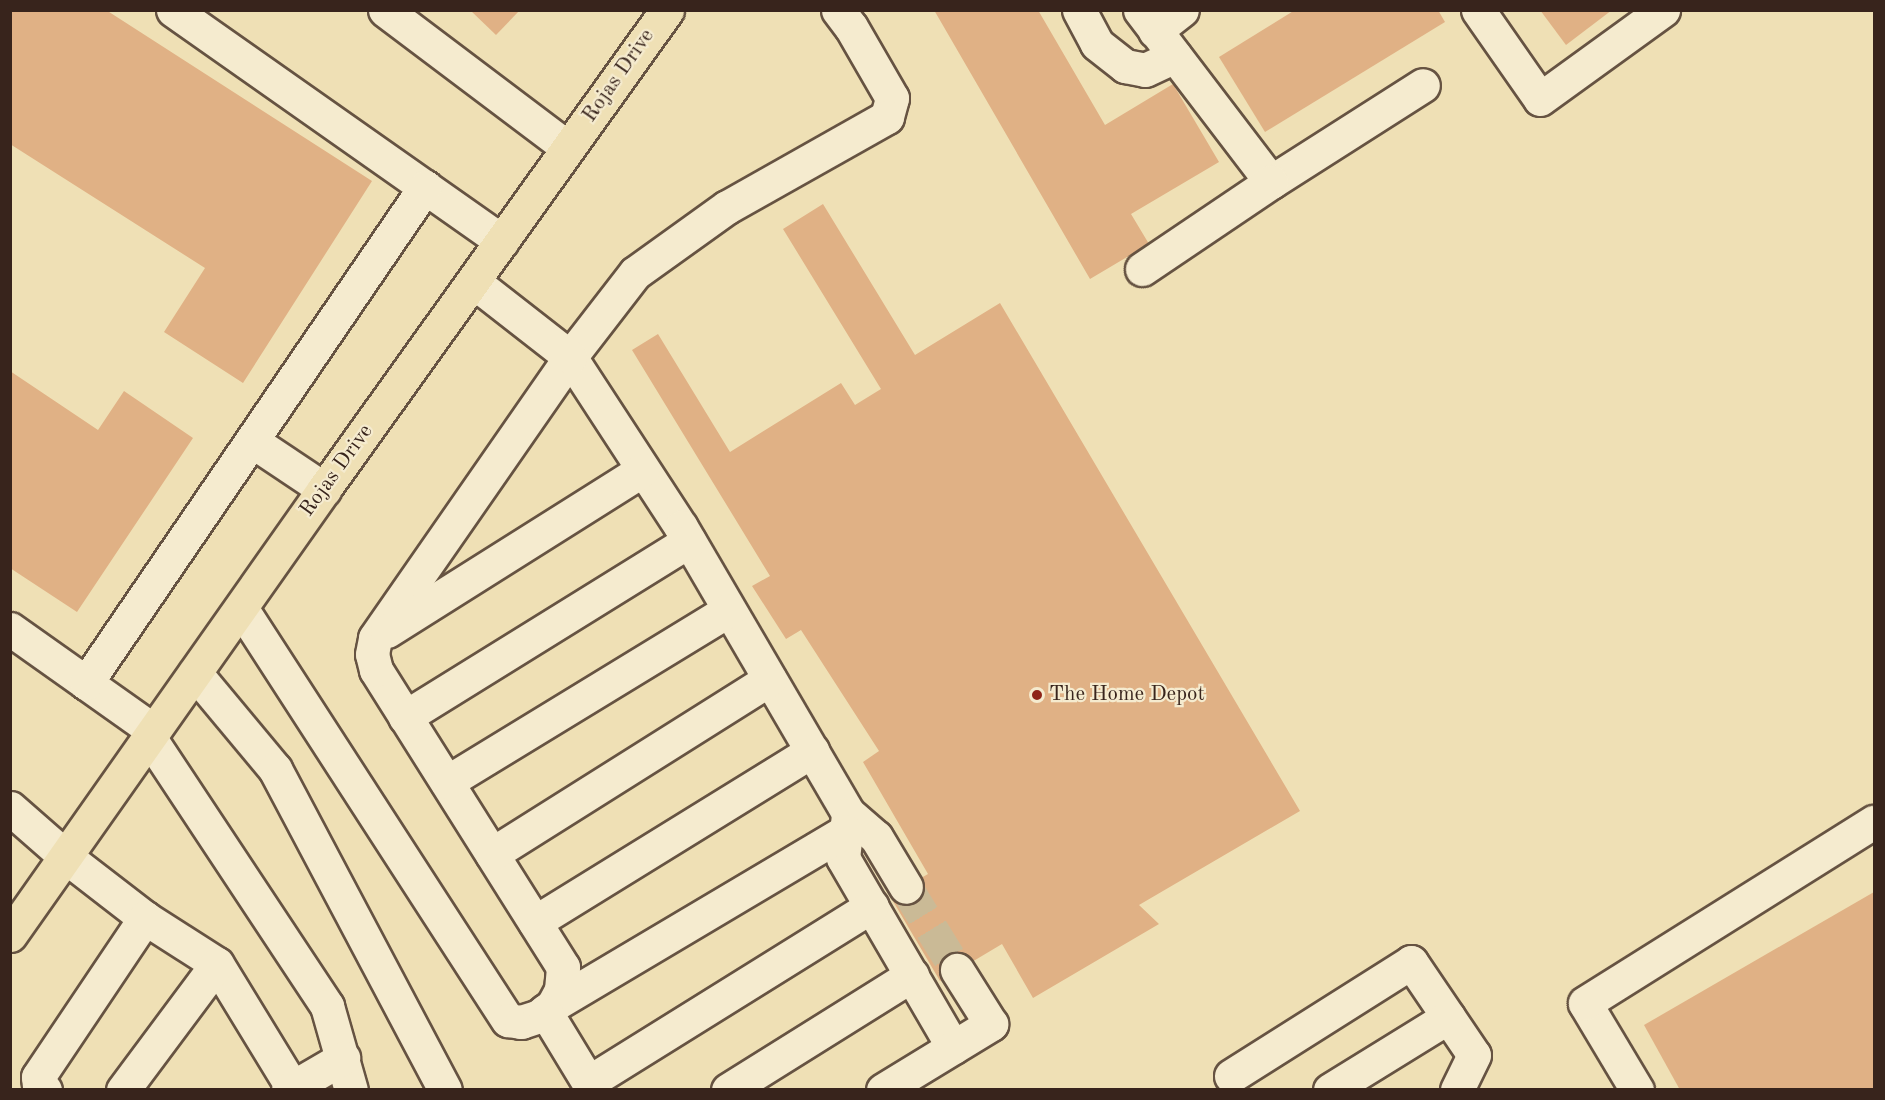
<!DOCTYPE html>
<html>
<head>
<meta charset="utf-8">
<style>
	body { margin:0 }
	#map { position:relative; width:1885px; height:1100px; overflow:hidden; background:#efe0b5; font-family:"Old Standard TT",serif }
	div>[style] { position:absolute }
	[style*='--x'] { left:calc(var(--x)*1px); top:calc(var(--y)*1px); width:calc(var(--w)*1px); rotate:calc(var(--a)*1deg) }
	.building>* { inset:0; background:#e0b185 }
	.minor-tunnel>* { height:33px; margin-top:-16.5px; transform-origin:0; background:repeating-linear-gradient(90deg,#caba96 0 33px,transparent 0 49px) }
	.roads { filter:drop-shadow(2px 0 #665342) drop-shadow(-2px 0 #665342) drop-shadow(0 2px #665342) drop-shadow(0 -2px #665342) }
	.minor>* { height:33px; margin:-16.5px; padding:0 16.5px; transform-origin:16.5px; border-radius:16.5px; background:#f5ebcf }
	.major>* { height:33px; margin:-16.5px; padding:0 16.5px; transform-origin:16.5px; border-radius:16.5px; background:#efe0b5 }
	.dots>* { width:16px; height:16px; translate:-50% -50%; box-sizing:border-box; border:3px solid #f5ebcf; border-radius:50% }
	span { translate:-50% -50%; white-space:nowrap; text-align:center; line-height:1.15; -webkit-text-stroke:4.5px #f5ebcf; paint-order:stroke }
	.street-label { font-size:21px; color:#38241c }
	.poi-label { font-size:21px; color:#38241c }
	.left { translate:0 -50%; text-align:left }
	.frame { position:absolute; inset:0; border:12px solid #38241c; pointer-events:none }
</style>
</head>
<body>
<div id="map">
	<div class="building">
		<i style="clip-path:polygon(10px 10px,106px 10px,372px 181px,243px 383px,164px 332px,205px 268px,10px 144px)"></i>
		<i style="clip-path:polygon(470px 10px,520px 10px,496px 35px)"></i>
		<i style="clip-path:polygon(934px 10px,1038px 10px,1105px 125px,1173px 84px,1219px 162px,1131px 214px,1149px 244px,1090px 279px)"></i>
		<i style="clip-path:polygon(1295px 10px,1438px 10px,1445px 22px,1265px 132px,1219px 57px)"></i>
		<i style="clip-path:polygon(1540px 10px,1612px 10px,1566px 45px)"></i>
		<i style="clip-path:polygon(823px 204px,915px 355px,1000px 303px,1300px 811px,1139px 905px,1159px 924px,1033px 998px,1002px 944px,940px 981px,890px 896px,928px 874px,863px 762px,879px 751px,801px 630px,786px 639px,752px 586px,770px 576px,632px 350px,658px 334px,730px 452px,841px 383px,855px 405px,881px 389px,783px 229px)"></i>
		<i style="clip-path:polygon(10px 371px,98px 430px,124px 391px,193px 438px,77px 612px,10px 568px)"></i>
		<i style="clip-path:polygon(1874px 892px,1874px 1090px,1680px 1090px,1644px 1025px)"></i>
	</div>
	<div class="minor-tunnel">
		<i style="--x:906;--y:887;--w:97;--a:58.4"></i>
	</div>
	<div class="roads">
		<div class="minor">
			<i style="--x:173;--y:10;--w:402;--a:35.1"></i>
			<i style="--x:385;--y:10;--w:229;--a:37"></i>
			<i style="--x:838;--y:10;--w:21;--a:53"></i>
			<i style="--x:851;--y:27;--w:82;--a:60"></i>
			<i style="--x:892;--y:98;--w:20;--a:105"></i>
			<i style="--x:887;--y:117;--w:184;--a:150.6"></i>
			<i style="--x:727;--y:207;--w:113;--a:144.3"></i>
			<i style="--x:635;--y:273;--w:106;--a:127.7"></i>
			<i style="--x:570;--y:357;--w:203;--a:56.9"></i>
			<i style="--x:681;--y:527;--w:331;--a:59.7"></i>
			<i style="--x:848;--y:813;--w:37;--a:41"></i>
			<i style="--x:876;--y:837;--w:58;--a:59"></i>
			<i style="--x:1079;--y:10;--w:38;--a:62"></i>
			<i style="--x:1097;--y:44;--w:36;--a:38"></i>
			<i style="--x:1125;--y:66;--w:20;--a:11"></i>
			<i style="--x:1145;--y:70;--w:33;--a:-25"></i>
			<i style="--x:1140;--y:10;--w:216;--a:52.7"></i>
			<i style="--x:1271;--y:182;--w:180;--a:-32.5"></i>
			<i style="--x:1478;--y:10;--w:108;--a:55.1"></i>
			<i style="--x:1540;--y:99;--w:152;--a:-35.9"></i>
			<i style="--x:1155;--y:31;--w:34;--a:-38"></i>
			<i style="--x:1142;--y:269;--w:156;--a:-34"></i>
			<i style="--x:252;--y:441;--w:87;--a:33.7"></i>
			<i style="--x:241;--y:608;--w:491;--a:57.1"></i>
			<i style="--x:508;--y:1020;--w:13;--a:9"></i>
			<i style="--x:521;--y:1022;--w:19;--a:-18"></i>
			<i style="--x:539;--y:1016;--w:18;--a:-38"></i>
			<i style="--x:553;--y:1005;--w:17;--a:-62"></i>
			<i style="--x:561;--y:990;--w:23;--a:-85"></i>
			<i style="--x:563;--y:967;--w:351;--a:-122.2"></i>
			<i style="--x:376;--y:670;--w:16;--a:-104"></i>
			<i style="--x:372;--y:654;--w:16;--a:-79"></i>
			<i style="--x:375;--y:638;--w:342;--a:-55.2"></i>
			<i style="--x:570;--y:357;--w:122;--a:-142"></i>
			<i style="--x:10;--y:629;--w:176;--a:35.3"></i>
			<i style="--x:387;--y:631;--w:302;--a:-32.2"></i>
			<i style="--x:195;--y:673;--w:125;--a:50.2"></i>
			<i style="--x:275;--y:769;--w:363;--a:62.1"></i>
			<i style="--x:86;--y:683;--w:601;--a:-55.65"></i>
			<i style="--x:405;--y:717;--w:334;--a:-31.8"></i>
			<i style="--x:149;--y:737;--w:323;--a:56.5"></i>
			<i style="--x:327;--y:1006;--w:87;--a:74.1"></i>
			<i style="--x:447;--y:782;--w:330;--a:-31.4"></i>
			<i style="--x:10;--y:808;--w:74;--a:41.2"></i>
			<i style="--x:66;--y:857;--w:100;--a:37.7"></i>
			<i style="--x:145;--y:918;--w:85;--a:32.6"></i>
			<i style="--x:217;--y:964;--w:144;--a:58.6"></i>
			<i style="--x:848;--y:815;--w:43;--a:96.6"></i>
			<i style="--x:843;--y:858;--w:219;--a:59.8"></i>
			<i style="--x:492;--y:854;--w:328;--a:-32.2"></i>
			<i style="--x:535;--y:922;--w:326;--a:-31.7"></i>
			<i style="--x:553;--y:1005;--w:341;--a:-30.7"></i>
			<i style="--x:545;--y:1011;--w:92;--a:58.7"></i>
			<i style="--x:1231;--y:1076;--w:213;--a:-32.3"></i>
			<i style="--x:1411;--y:962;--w:112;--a:55.9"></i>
			<i style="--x:1474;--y:1055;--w:39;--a:116"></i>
			<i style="--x:589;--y:1082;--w:333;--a:-31.9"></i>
			<i style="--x:45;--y:1090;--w:7;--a:-146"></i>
			<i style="--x:39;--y:1086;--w:9;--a:-96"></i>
			<i style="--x:38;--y:1077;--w:192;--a:-56.1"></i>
			<i style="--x:123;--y:1090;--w:157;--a:-53.3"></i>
			<i style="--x:288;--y:1090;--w:64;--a:-30.2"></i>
			<i style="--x:728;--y:1090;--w:217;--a:-32"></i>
			<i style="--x:883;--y:1090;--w:127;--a:-31.4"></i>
			<i style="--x:991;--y:1024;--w:64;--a:-122.2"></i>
			<i style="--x:1330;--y:1090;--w:139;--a:-31.7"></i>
			<i style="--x:1637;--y:1090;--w:101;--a:-120.9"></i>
			<i style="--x:1585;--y:1003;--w:341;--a:-32.1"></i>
		</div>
		<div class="major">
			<i style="--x:10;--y:935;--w:545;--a:-54.85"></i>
			<i style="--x:324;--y:489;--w:589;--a:-54.39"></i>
		</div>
	</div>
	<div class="dots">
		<i style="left:1037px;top:695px;background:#8f2418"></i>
	</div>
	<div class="street-label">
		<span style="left:619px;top:76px;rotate:-55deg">Rojas Drive</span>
		<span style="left:337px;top:471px;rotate:-54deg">Rojas Drive</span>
	</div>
	<div class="poi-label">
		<span class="left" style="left:1049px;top:695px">The Home Depot</span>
	</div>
	<div class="frame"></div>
</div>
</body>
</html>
